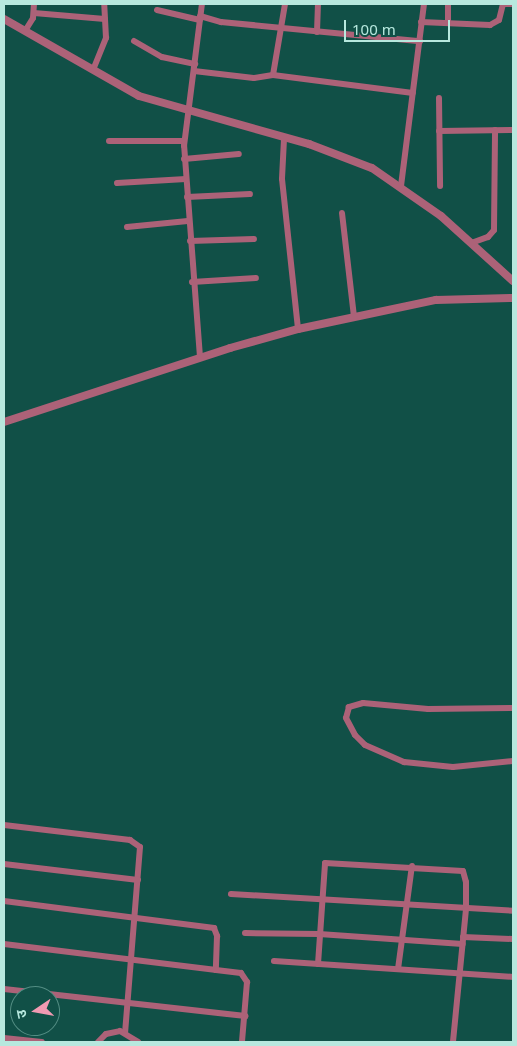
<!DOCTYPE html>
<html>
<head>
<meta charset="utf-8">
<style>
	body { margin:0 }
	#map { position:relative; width:517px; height:1046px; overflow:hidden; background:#115047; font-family:"Noto Sans","Noto Sans Devanagari",sans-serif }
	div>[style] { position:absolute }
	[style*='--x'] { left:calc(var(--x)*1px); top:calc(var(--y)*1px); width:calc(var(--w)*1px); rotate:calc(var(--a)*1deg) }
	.minor>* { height:6px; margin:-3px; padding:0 3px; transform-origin:3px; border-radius:3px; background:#ac6278 }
	.tertiary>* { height:8px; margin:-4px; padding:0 4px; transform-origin:4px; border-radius:4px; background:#ac6278 }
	span { translate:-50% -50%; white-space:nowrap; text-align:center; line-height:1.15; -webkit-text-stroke:5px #115047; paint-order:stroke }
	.frame { position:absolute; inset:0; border:5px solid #b7e8de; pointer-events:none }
	.north { position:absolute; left:10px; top:986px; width:50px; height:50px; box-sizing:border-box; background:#115047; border:1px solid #538d83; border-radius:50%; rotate:258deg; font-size:14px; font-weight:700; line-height:20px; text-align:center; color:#b7e8de }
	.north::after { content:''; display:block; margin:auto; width:18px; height:22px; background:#f19ab2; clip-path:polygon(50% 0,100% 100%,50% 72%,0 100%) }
	.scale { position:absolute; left:344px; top:20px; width:106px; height:22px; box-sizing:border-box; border:2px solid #b7e8de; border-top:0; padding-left:6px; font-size:15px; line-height:18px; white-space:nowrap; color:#b7e8de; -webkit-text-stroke:4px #115047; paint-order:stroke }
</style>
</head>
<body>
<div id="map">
	<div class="minor">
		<i style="--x:503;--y:4;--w:10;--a:0"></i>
		<i style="--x:157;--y:10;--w:44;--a:13.1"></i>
		<i style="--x:34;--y:13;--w:71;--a:4.8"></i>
		<i style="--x:200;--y:16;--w:22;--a:16"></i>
		<i style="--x:221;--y:22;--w:200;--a:5.5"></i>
		<i style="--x:421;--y:22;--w:69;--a:2.5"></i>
		<i style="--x:490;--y:25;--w:10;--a:-29"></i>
		<i style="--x:499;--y:20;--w:16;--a:-76"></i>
		<i style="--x:448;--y:23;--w:19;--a:-90"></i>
		<i style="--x:25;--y:31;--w:15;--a:-58"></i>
		<i style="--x:33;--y:18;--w:14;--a:-86"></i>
		<i style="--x:317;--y:32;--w:28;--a:-88"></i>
		<i style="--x:134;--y:41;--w:32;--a:30"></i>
		<i style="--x:162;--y:57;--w:34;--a:12"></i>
		<i style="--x:93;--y:70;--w:35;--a:-68"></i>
		<i style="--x:106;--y:38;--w:34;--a:-93"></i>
		<i style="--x:194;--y:71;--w:60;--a:6.7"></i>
		<i style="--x:254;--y:78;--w:19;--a:-9"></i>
		<i style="--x:273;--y:75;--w:72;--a:-80.4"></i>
		<i style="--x:273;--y:75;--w:141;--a:7.3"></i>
		<i style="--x:439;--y:98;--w:88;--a:89.3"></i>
		<i style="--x:439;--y:131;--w:74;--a:-0.8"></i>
		<i style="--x:284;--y:139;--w:40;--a:92.9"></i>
		<i style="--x:282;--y:179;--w:151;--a:83.9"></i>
		<i style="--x:109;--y:141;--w:75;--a:0"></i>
		<i style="--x:184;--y:159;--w:55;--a:-5.2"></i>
		<i style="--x:117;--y:183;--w:69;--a:-3.3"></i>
		<i style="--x:401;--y:186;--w:183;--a:-82.8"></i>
		<i style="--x:187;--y:197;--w:63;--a:-2.7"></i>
		<i style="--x:342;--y:213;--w:104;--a:83.4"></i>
		<i style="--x:127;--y:227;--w:61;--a:-5.6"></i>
		<i style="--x:190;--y:241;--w:64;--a:-1.8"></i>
		<i style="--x:474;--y:242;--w:15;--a:-20"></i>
		<i style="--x:488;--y:237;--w:9;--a:-49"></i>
		<i style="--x:494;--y:230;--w:100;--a:-89.4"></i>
		<i style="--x:192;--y:282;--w:64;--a:-3.6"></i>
		<i style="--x:200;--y:357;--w:212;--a:-94.3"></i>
		<i style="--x:184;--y:146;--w:143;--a:-82.8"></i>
		<i style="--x:513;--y:708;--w:85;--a:179.3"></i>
		<i style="--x:428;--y:709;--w:65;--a:-174.7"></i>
		<i style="--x:363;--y:703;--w:15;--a:164"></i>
		<i style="--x:349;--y:707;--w:11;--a:105"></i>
		<i style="--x:346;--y:718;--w:19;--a:62"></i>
		<i style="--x:355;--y:735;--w:14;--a:45"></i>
		<i style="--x:365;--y:745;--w:43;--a:23.6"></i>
		<i style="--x:404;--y:762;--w:49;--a:5.8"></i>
		<i style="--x:453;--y:767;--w:60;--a:-5.7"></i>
		<i style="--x:4;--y:825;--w:127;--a:6.8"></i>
		<i style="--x:130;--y:840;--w:12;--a:35"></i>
		<i style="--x:140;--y:847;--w:186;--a:94.6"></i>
		<i style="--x:4;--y:864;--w:135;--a:6.8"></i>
		<i style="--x:231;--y:894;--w:283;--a:3.4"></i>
		<i style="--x:4;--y:901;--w:212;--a:7.3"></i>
		<i style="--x:214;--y:928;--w:9;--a:69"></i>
		<i style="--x:217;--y:936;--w:34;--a:92"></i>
		<i style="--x:216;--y:970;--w:25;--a:7"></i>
		<i style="--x:241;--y:973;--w:11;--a:56"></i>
		<i style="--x:247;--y:982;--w:60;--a:94.8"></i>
		<i style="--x:245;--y:933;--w:74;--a:0.8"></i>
		<i style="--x:319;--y:934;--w:144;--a:4"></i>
		<i style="--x:463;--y:937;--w:50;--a:2.3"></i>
		<i style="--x:4;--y:944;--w:214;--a:7"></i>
		<i style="--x:274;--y:961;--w:240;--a:3.8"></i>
		<i style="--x:318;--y:964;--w:101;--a:-86"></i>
		<i style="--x:325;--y:863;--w:138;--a:3.3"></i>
		<i style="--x:463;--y:871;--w:11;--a:75"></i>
		<i style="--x:466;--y:882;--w:27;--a:90"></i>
		<i style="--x:466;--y:909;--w:134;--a:95.6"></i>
		<i style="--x:398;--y:969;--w:104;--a:-82.3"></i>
		<i style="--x:4;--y:989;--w:243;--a:6.4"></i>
		<i style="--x:4;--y:1038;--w:38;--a:6"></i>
		<i style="--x:98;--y:1042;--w:11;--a:-45"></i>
		<i style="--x:106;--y:1034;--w:14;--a:-12"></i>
		<i style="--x:120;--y:1031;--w:21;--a:31"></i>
	</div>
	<div class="tertiary">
		<i style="--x:4;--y:19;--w:155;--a:29.7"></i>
		<i style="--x:139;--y:96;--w:177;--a:15.8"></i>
		<i style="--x:309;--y:144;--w:67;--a:20.9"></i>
		<i style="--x:372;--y:168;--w:84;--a:34.8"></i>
		<i style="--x:441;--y:216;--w:97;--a:42.1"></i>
		<i style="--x:4;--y:422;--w:238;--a:-18.1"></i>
		<i style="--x:230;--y:348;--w:71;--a:-15.6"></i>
		<i style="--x:298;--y:329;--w:141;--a:-11.9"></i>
		<i style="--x:436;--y:300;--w:77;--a:-1.5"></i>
	</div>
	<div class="frame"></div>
	<div class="north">उ</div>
	<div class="scale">100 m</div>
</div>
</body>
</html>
